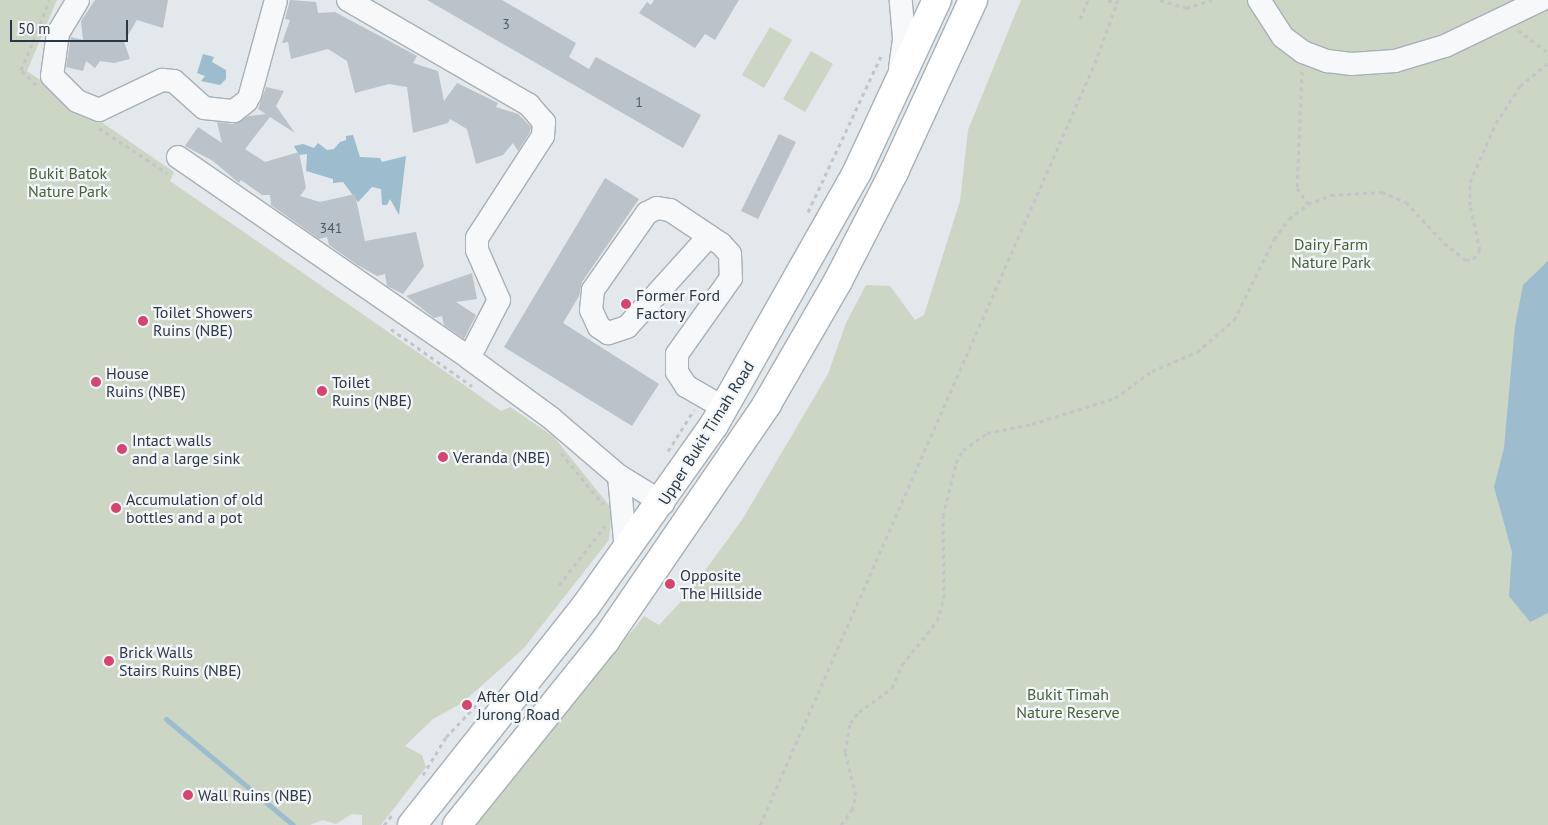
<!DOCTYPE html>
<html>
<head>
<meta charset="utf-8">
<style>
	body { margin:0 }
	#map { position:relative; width:1548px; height:825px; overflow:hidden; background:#e3e8ec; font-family:"PT Sans",sans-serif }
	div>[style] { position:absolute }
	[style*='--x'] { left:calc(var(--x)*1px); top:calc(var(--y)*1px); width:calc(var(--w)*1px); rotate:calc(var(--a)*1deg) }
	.green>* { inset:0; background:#cbd6c4 }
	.water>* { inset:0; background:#9dbccd }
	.stream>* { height:5px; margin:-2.5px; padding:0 2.5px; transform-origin:2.5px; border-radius:2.5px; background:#9dbccd }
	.building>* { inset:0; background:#bac2ca }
	.path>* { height:3px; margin-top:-1.5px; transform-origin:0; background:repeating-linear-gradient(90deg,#c1c6cb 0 4px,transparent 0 8px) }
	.roads { filter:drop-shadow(1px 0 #a8b0b7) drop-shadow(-1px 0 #a8b0b7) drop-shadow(0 1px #a8b0b7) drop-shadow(0 -1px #a8b0b7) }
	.minor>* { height:22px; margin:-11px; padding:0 11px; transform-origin:11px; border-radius:11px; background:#f6f8fa }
	.highway>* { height:28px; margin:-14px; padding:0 14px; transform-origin:14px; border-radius:14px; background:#fff }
	.dots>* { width:14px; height:14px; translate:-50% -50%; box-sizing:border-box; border:2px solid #f3f7f9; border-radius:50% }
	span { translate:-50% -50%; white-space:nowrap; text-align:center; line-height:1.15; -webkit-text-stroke:4.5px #f3f7f9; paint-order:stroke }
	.number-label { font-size:14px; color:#4e5a66 }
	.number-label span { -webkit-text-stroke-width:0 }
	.park-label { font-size:16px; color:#456236 }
	.poi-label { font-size:16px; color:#2a3845 }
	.left { translate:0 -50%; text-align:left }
	.street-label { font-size:16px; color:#2a3845 }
	.scale { position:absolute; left:10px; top:20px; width:118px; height:22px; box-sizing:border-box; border:2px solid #2a3845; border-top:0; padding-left:6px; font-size:15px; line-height:18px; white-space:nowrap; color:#2a3845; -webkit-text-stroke:4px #f3f7f9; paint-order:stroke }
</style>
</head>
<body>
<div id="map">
	<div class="green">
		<i style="clip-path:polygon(0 0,57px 0,27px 71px,174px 172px,170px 181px,423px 356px,501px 411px,510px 407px,554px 437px,612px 509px,609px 540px,524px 648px,462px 703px,433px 719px,405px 746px,422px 755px,426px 767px,381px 825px,362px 825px,362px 815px,352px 814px,336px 824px,323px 820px,310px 825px,0 825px)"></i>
		<i style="clip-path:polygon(1021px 0,1548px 0,1548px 825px,476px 825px,644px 616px,659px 625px,687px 595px,742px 520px,828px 374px,846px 323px,866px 285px,890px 286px,915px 320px,924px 315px,960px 201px,968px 130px)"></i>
		<i style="clip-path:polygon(770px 27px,792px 40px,764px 88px,742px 75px)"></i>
		<i style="clip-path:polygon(811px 51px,833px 64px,805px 112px,783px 99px)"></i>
	</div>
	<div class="water">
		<i style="clip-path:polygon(203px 54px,214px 57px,212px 62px,226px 70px,226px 79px,220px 85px,201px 81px,205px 76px,197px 73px)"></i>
		<i style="clip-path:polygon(353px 135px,360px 157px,380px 158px,382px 162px,406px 156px,399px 215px,390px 199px,387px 205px,382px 205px,381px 189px,372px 187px,358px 202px,343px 182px,333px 183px,333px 179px,306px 171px,307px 154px,299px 155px,294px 146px,303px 144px,314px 148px,318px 143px,327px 150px,334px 149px,340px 142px,346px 140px,346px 136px)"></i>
		<i style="clip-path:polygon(1548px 261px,1548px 613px,1530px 622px,1509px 596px,1512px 552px,1494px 487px,1504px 448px,1515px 326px,1523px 285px)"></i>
	</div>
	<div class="stream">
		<i style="--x:166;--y:719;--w:165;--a:39.8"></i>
	</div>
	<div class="building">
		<i style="clip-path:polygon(95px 0,168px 0,163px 28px,137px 20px,124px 42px,130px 59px,114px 63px,100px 61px,95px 68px,86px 61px,83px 71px,66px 67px,71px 37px,83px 40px,81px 21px)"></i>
		<i style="clip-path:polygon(290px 0,316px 2px,318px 13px,335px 12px,417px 56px,413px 63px,438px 71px,444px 101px,457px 83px,498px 103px,496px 107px,518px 114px,531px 127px,530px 132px,518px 151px,513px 143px,503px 155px,476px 164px,467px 129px,450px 119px,448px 123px,413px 133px,407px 87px,389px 84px,355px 93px,347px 61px,328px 49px,291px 59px,288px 42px,282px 43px,290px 20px,285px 19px)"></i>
		<i style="clip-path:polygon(427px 0,502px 0,576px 43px,569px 57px,589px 69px,596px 57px,701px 115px,683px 148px)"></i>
		<i style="clip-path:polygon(654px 0,739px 0,715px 40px,705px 34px,695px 48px,639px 13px,647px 2px,651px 5px)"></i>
		<i style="clip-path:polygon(266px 87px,284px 91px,276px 106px,295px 133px,270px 117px,245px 149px,265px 162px,299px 152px,306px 188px,300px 196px,320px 202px,355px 194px,365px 241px,416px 232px,424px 266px,403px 294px,387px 286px,385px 274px,377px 276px,356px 264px,329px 245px,327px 237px,319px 239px,271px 205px,270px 195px,262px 195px,241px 180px,239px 183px,213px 161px,185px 146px,198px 127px,222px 143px,217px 122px,233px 124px,249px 116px,266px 114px,258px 109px)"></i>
		<i style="clip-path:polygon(779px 134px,796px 142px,758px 219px,741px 211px)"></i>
		<i style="clip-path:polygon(605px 178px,639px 199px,582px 282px,579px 296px,563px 323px,659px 384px,632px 426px,504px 347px)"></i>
		<i style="clip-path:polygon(472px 273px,477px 299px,456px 302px,476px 315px,464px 339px,444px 325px,442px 316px,434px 318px,406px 296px)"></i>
	</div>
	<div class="path">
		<i style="--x:1108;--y:0;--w:9;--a:18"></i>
		<i style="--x:1160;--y:0;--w:27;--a:17"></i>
		<i style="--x:1186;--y:8;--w:27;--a:-17"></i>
		<i style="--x:1080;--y:19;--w:21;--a:-67"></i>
		<i style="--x:40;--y:24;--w:26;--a:-69"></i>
		<i style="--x:1518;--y:30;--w:38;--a:37"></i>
		<i style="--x:1302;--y:71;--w:117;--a:92.4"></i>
		<i style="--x:1297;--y:188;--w:19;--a:55"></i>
		<i style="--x:36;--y:85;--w:21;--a:-135"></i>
		<i style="--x:21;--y:70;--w:43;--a:-67"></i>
		<i style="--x:99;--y:128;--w:82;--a:33.5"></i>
		<i style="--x:808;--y:212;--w:174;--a:-64.9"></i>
		<i style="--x:391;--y:329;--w:99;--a:35.1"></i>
		<i style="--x:668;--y:451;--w:49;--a:-57.6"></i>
		<i style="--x:561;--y:453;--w:66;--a:50.5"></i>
		<i style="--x:559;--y:585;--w:75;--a:-52.1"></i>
		<i style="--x:423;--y:775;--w:44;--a:-58.8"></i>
		<i style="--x:446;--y:737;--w:57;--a:-46.4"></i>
		<i style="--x:384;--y:825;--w:14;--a:-51"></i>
		<i style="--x:760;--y:825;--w:832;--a:-66.27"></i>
		<i style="--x:1095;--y:63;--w:67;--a:-69.9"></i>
		<i style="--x:841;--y:825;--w:19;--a:-54"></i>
		<i style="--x:852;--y:810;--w:16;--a:-75"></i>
		<i style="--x:856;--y:795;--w:44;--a:-104.3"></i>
		<i style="--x:845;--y:752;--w:29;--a:-80"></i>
		<i style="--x:850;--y:723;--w:14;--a:-51"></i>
		<i style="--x:859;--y:712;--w:41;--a:-36"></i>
		<i style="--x:892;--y:688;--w:25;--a:-67"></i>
		<i style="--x:902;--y:665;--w:56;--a:-51.5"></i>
		<i style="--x:937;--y:621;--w:24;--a:-73"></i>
		<i style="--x:944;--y:598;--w:82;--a:-90.7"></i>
		<i style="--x:943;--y:516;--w:55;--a:-76.2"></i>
		<i style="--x:956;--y:463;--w:15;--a:-62"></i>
		<i style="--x:963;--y:450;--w:29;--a:-35"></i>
		<i style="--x:987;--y:433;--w:46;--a:-11.3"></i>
		<i style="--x:1032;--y:424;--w:87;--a:-17.4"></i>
		<i style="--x:1115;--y:398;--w:46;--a:-36.1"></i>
		<i style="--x:1152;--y:371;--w:49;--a:-22.9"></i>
		<i style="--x:1197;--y:352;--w:49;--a:-40.9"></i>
		<i style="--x:1234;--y:320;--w:90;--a:-63.7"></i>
		<i style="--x:1274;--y:239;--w:25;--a:-53"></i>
		<i style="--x:1289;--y:219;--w:24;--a:-38"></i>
		<i style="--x:1308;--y:204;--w:25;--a:-21"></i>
		<i style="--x:1331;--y:195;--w:51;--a:-3.4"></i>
		<i style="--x:1382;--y:192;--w:26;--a:23"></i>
		<i style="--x:1406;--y:202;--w:56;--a:47.2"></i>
		<i style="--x:1444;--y:243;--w:28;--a:38"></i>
		<i style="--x:1466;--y:260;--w:7;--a:-8"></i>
		<i style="--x:1473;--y:259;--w:11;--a:-52"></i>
		<i style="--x:1480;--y:250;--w:46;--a:-102.5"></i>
		<i style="--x:1470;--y:205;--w:23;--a:-90"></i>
		<i style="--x:1470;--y:182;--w:64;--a:-66.2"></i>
		<i style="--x:1496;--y:123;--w:44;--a:-57"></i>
		<i style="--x:1520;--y:86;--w:36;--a:-39"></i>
	</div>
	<div class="roads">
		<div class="minor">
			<i style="--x:78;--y:0;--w:39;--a:121"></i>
			<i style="--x:58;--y:33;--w:43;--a:97.9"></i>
			<i style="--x:52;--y:76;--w:35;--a:45"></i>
			<i style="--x:77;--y:101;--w:24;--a:22"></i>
			<i style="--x:99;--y:110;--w:70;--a:-25.5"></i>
			<i style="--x:162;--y:80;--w:12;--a:5"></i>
			<i style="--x:174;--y:81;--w:40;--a:42"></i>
			<i style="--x:204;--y:108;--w:30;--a:6"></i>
			<i style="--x:234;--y:111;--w:16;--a:-38"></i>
			<i style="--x:348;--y:0;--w:209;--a:30.1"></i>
			<i style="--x:529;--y:105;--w:23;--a:49"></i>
			<i style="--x:544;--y:122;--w:14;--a:94"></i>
			<i style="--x:543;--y:136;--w:121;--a:122.9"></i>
			<i style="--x:477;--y:238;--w:12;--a:90"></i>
			<i style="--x:477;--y:250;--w:55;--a:66.3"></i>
			<i style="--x:499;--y:300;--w:65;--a:117.3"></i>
			<i style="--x:1259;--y:0;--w:44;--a:57"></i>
			<i style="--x:1283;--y:37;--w:25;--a:37"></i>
			<i style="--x:1303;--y:52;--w:26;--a:21"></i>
			<i style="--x:1327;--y:61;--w:24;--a:7"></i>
			<i style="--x:1351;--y:64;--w:44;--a:-3.9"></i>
			<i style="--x:1395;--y:61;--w:52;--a:-16.7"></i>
			<i style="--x:1445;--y:46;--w:106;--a:-25.6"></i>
			<i style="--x:900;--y:68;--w:30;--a:-82"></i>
			<i style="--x:904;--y:38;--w:38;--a:-95"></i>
			<i style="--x:250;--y:95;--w:98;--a:-74.7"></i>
			<i style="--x:178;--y:157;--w:354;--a:34.6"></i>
			<i style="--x:469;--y:358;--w:102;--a:36.2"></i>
			<i style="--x:551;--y:418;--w:89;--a:40.5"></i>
			<i style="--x:619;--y:476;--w:52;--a:31.5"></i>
			<i style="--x:709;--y:236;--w:122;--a:132"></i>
			<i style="--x:627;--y:327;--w:20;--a:162"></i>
			<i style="--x:608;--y:333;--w:11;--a:-146"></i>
			<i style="--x:599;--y:327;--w:19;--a:-115"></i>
			<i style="--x:591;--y:310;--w:20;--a:-84"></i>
			<i style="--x:593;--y:290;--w:94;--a:-55"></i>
			<i style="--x:647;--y:213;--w:11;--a:-27"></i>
			<i style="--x:657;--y:208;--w:13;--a:9"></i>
			<i style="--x:670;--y:210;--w:61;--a:33.7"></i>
			<i style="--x:721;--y:244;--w:13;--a:48"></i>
			<i style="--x:730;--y:254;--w:24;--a:88"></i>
			<i style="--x:731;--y:278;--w:93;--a:125.4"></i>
			<i style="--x:677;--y:354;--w:18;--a:90"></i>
			<i style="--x:677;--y:372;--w:17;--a:57"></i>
			<i style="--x:686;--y:386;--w:44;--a:30.1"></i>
			<i style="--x:619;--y:476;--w:76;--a:84.7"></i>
		</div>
		<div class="highway">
			<i style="--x:412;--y:825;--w:278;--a:-51.6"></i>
			<i style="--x:585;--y:607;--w:223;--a:-54.7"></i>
			<i style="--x:714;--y:425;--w:291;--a:-60.5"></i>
			<i style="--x:857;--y:172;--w:190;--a:-65.1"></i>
			<i style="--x:457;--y:825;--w:236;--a:-51.2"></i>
			<i style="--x:605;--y:641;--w:287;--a:-55.6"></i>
			<i style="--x:767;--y:404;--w:142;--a:-60"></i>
			<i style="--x:838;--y:281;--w:123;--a:-62.8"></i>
			<i style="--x:894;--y:172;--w:189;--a:-65.3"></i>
		</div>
	</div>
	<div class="dots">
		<i style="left:626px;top:304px;background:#d64470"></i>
		<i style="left:143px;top:321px;background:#d64470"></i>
		<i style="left:96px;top:382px;background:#d64470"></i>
		<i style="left:322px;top:391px;background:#d64470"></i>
		<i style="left:122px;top:449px;background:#d64470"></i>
		<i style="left:443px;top:457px;background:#d64470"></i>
		<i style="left:116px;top:508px;background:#d64470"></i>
		<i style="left:670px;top:584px;background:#d64470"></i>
		<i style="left:109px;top:661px;background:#d64470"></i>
		<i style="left:467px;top:705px;background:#d64470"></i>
		<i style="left:188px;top:795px;background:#d64470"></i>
	</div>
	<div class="number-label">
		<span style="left:506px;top:24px">3</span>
		<span style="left:639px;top:102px">1</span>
		<span style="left:331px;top:228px">341</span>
	</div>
	<div class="park-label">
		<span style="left:68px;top:182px">Bukit Batok<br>Nature Park</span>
		<span style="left:1331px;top:253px">Dairy Farm<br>Nature Park</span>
		<span style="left:1068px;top:703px">Bukit Timah<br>Nature Reserve</span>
	</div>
	<div class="poi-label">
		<span class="left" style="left:636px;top:304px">Former Ford<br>Factory</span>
		<span class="left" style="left:153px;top:321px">Toilet Showers<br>Ruins (NBE)</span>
		<span class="left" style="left:106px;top:382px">House<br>Ruins (NBE)</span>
		<span class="left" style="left:332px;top:391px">Toilet<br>Ruins (NBE)</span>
		<span class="left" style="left:132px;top:449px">Intact walls<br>and a large sink</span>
		<span class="left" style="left:453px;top:457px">Veranda (NBE)</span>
		<span class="left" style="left:126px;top:508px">Accumulation of old<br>bottles and a pot</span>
		<span class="left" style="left:680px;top:584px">Opposite<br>The Hillside</span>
		<span class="left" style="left:119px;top:661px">Brick Walls<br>Stairs Ruins (NBE)</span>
		<span class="left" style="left:477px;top:705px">After Old<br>Jurong Road</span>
		<span class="left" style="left:198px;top:795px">Wall Ruins (NBE)</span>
	</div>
	<div class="street-label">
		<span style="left:706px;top:433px;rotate:-58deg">Upper Bukit Timah Road</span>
	</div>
	<div class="scale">50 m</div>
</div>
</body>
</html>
